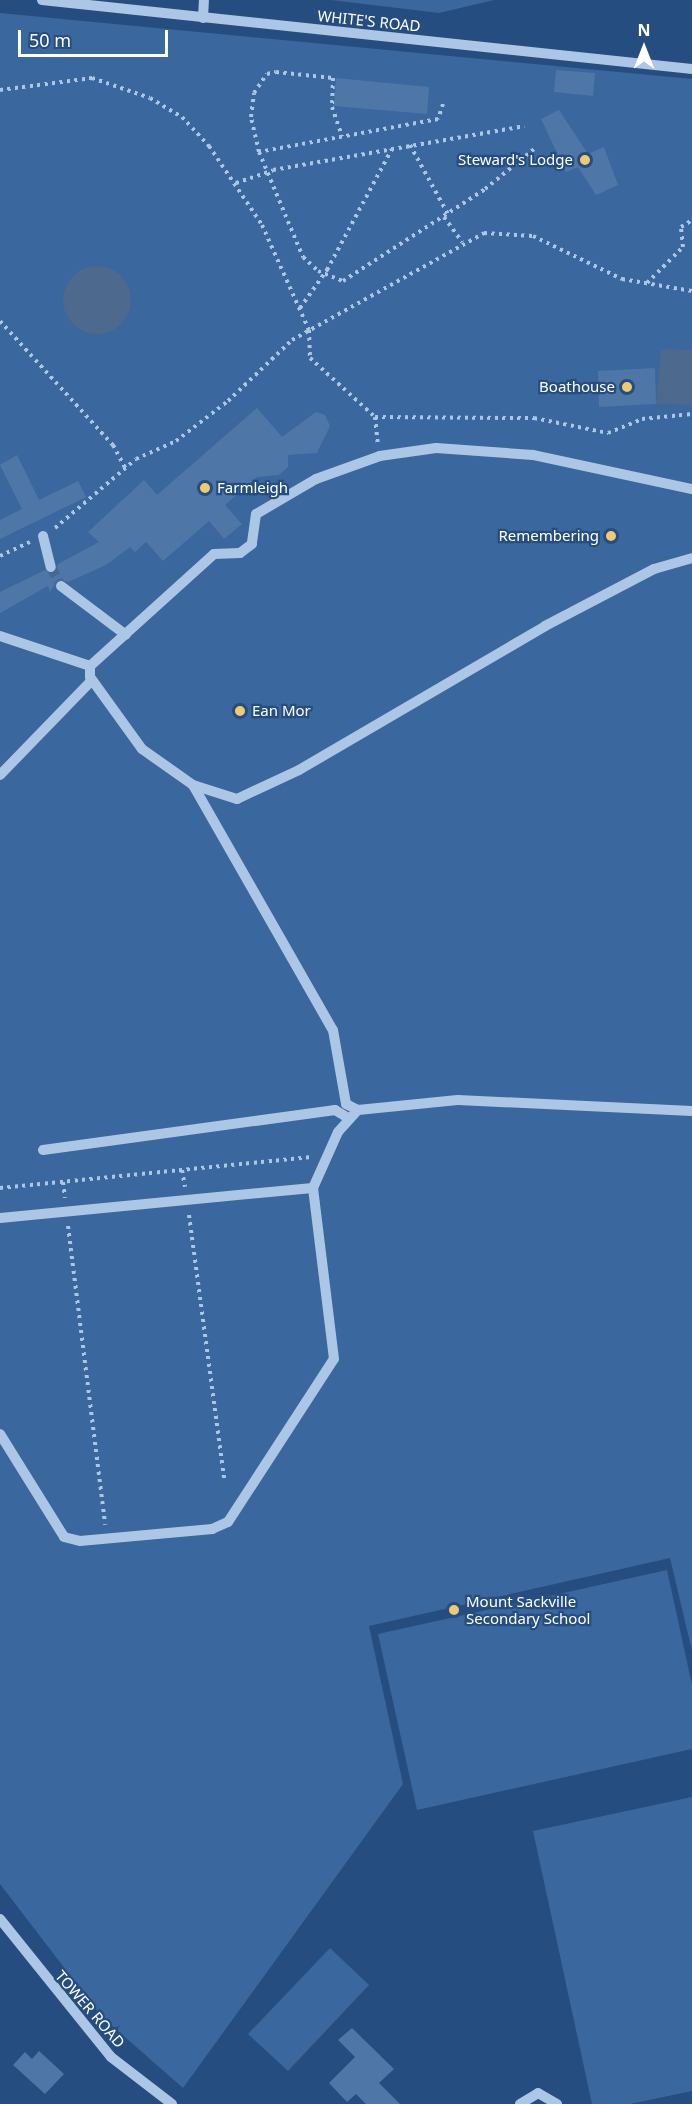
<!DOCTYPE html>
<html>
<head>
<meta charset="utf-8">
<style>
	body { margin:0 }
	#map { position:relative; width:692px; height:2104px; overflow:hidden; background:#264d7f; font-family:"Noto Sans",sans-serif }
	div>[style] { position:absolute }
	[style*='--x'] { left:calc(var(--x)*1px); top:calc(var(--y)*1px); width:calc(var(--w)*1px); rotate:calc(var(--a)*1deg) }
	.green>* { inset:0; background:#3a679d }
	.water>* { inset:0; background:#4d698d }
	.round { border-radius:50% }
	.building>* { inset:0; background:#4e77a8 }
	.minor-tunnel>* { height:10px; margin-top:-5px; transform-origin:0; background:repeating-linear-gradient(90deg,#476892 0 10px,transparent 0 15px) }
	.path>* { height:4px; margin-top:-2px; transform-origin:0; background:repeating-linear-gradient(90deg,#acc6e6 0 3px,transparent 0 7.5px) }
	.minor>* { height:10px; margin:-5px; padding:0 5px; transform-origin:5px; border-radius:5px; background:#acc6e6 }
	.dots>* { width:16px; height:16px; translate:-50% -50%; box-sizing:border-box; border:3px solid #264d7f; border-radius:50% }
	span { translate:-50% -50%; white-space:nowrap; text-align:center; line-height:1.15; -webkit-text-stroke:4.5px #264d7f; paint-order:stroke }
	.street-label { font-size:15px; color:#fff }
	.poi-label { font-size:15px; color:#fff }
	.right { translate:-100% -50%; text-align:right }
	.left { translate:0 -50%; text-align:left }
	.north { position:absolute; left:614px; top:18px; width:60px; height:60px; -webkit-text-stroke:4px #264d7f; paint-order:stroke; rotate:0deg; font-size:16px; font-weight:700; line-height:24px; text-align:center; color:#fff }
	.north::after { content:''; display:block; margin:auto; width:21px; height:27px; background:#fff; clip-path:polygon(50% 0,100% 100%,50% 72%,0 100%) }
	.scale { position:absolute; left:18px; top:30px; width:150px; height:27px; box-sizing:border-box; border:3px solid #fff; border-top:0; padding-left:8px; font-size:18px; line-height:21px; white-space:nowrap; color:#fff; -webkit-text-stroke:4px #264d7f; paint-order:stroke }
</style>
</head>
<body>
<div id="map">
	<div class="green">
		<i style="clip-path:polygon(331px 0,494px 0,439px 13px)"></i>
		<i style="clip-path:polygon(0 13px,692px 79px,692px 1651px,670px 1558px,369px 1626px,403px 1784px,183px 2088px,102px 2017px,0 1884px)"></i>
		<i style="clip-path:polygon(667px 1570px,692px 1685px,692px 1749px,417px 1810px,378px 1634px)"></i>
		<i style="clip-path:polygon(692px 1797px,692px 2091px,630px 2104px,592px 2104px,533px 1831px)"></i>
		<i style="clip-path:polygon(330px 1948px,369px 1985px,288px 2071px,248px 2034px)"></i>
	</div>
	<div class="water">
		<i class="round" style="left:63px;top:266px;width:68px;height:68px"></i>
		<i style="clip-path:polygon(661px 349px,692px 350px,692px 405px,656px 404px)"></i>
	</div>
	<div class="building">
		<i style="clip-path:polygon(556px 70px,595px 73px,593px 96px,554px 92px)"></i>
		<i style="clip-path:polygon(336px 78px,429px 87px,427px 114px,334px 106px)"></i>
		<i style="clip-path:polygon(559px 110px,588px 154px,604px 147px,618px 185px,596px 195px,578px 167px,566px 172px,541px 119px)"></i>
		<i style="clip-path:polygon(655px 368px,656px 404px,599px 407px,598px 371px)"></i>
		<i style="clip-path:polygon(257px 408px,282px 437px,316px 412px,325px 415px,330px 426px,317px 453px,288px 455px,288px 467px,279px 475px,257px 477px,225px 505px,242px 524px,224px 539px,209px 521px,163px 561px,146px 542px,135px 552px,130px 547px,106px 565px,68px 582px,58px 579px,50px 592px,48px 586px,0 613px,0 592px,45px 570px,53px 574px,58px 564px,99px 542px,88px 532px,144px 480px,157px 495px)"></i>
		<i style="clip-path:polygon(17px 455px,39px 500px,78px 481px,86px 497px,0 539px,0 520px,22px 509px,0 465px)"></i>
		<i style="clip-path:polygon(352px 2028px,394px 2069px,379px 2083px,400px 2104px,366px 2104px,356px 2094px,347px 2102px,329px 2083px,355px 2057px,338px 2040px)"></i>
		<i style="clip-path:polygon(39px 2051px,64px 2074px,45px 2094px,13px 2065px,25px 2052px,32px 2059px)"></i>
	</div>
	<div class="minor-tunnel">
		<i style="--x:51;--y:567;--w:21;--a:62"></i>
	</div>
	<div class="path">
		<i style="--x:0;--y:90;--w:93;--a:-7.4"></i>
		<i style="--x:92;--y:78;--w:61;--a:19"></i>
		<i style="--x:150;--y:98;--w:37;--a:31"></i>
		<i style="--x:182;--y:117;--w:40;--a:47"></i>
		<i style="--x:209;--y:146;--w:95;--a:56.1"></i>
		<i style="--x:262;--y:225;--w:115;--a:65.9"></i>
		<i style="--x:309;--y:330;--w:28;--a:88"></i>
		<i style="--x:310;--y:358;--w:88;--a:42.2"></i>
		<i style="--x:375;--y:417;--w:27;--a:84"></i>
		<i style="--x:443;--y:104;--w:16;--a:108"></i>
		<i style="--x:438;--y:119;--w:182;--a:169.6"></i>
		<i style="--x:259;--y:152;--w:114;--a:67.3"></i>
		<i style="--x:303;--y:257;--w:21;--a:43"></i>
		<i style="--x:318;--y:271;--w:27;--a:22"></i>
		<i style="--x:343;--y:281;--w:169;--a:-32.9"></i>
		<i style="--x:485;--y:189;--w:63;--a:-39.2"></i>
		<i style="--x:410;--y:145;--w:79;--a:61.2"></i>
		<i style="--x:259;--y:152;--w:36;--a:-103"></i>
		<i style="--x:251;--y:117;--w:24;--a:-83"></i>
		<i style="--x:254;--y:93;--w:23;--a:-56"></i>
		<i style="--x:267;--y:74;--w:9;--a:-13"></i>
		<i style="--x:276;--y:72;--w:57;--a:6"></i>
		<i style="--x:333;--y:78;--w:29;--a:92"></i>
		<i style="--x:332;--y:107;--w:31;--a:71"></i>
		<i style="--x:236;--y:183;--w:39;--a:-19"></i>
		<i style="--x:273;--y:170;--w:255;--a:-9.9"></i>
		<i style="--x:444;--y:217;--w:31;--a:54"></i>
		<i style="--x:647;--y:283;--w:51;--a:-45"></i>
		<i style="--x:683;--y:247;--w:20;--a:-96"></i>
		<i style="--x:681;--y:227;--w:13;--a:-32"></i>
		<i style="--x:300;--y:308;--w:47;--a:-54.6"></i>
		<i style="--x:327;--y:270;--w:137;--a:-61.8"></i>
		<i style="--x:0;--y:321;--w:168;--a:47.7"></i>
		<i style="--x:113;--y:445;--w:26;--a:62"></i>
		<i style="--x:375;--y:417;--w:159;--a:0.4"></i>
		<i style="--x:534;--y:418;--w:76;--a:11.5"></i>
		<i style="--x:608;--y:433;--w:37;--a:-22"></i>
		<i style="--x:642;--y:419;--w:50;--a:-5.7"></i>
		<i style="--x:55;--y:528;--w:106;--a:-40.4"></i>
		<i style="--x:136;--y:459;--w:44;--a:-24.2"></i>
		<i style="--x:176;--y:441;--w:66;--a:-37.6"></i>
		<i style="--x:228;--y:401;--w:88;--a:-43.6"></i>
		<i style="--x:292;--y:340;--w:220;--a:-29.1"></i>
		<i style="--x:484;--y:233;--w:49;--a:3.5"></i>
		<i style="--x:533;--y:236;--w:99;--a:25.8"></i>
		<i style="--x:622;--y:279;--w:71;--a:9.7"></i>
		<i style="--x:0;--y:556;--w:33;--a:-25"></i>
		<i style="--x:182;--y:1170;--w:17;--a:80"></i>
		<i style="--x:63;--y:1182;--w:16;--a:83"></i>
		<i style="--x:0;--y:1188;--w:313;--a:-5.7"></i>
		<i style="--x:189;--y:1215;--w:266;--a:82.4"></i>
		<i style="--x:68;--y:1226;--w:301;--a:82.9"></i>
	</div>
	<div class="minor">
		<i style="--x:42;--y:0;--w:654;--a:6.06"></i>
		<i style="--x:203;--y:18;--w:18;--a:-87"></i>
		<i style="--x:692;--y:489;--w:163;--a:-167.9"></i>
		<i style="--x:533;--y:455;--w:97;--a:-175.9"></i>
		<i style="--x:436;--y:448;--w:57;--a:171.9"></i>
		<i style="--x:380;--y:456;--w:68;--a:160.2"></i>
		<i style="--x:316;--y:479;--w:69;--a:149.7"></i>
		<i style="--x:256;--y:514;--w:30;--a:98"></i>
		<i style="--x:252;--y:544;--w:15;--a:143"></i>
		<i style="--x:240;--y:553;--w:26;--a:178"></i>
		<i style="--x:214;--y:554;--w:167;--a:137.9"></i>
		<i style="--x:90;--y:666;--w:11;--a:90"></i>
		<i style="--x:90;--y:677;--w:89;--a:54.2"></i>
		<i style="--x:142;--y:749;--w:62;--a:35.2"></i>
		<i style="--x:193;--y:785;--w:46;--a:17.7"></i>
		<i style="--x:237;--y:799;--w:68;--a:-25.1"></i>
		<i style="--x:299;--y:770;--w:285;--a:-30.3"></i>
		<i style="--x:545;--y:626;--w:123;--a:-27.6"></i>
		<i style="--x:654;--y:569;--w:40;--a:-16"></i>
		<i style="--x:43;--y:536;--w:32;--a:76"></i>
		<i style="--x:61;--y:586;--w:81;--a:37"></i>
		<i style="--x:0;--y:636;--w:95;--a:18.4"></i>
		<i style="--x:0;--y:775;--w:132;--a:-45.9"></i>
		<i style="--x:193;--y:785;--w:282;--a:60.3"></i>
		<i style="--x:333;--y:1030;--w:75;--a:80"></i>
		<i style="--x:346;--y:1104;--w:13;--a:27"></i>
		<i style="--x:43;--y:1150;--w:295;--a:-7.8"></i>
		<i style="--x:335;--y:1110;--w:17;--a:31"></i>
		<i style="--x:0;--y:1218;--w:314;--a:-5.5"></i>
		<i style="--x:0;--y:1434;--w:121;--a:58.1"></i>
		<i style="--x:64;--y:1537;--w:16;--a:14"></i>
		<i style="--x:80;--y:1541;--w:133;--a:-5.2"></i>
		<i style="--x:212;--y:1529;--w:17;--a:-24"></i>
		<i style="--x:228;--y:1522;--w:194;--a:-57"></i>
		<i style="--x:334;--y:1359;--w:172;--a:-97"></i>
		<i style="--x:313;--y:1188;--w:61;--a:-65.9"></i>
		<i style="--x:338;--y:1132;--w:30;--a:-48"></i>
		<i style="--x:358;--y:1110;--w:100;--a:-5.7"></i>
		<i style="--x:458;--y:1100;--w:234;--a:2.7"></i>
		<i style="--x:0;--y:1919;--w:177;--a:51.2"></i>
		<i style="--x:111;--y:2057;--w:77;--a:37.6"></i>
		<i style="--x:520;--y:2104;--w:21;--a:-31"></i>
		<i style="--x:538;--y:2093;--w:22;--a:30"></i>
	</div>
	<div class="dots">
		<i style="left:585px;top:160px;background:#efca71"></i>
		<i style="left:627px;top:387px;background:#efca71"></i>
		<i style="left:205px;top:488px;background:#efca71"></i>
		<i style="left:611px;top:536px;background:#efca71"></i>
		<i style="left:240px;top:711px;background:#efca71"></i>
		<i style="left:454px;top:1610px;background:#efca71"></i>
	</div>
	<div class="street-label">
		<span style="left:369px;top:21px;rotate:6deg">WHITE'S ROAD</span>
		<span style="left:90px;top:2009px;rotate:49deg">TOWER ROAD</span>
	</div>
	<div class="poi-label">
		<span class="right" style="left:573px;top:160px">Steward's Lodge</span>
		<span class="right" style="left:615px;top:387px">Boathouse</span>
		<span class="left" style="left:217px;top:488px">Farmleigh</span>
		<span class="right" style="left:599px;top:536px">Remembering</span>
		<span class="left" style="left:252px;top:711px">Ean Mor</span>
		<span class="left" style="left:466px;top:1610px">Mount Sackville<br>Secondary School</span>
	</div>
	<div class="north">N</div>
	<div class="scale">50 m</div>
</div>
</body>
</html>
